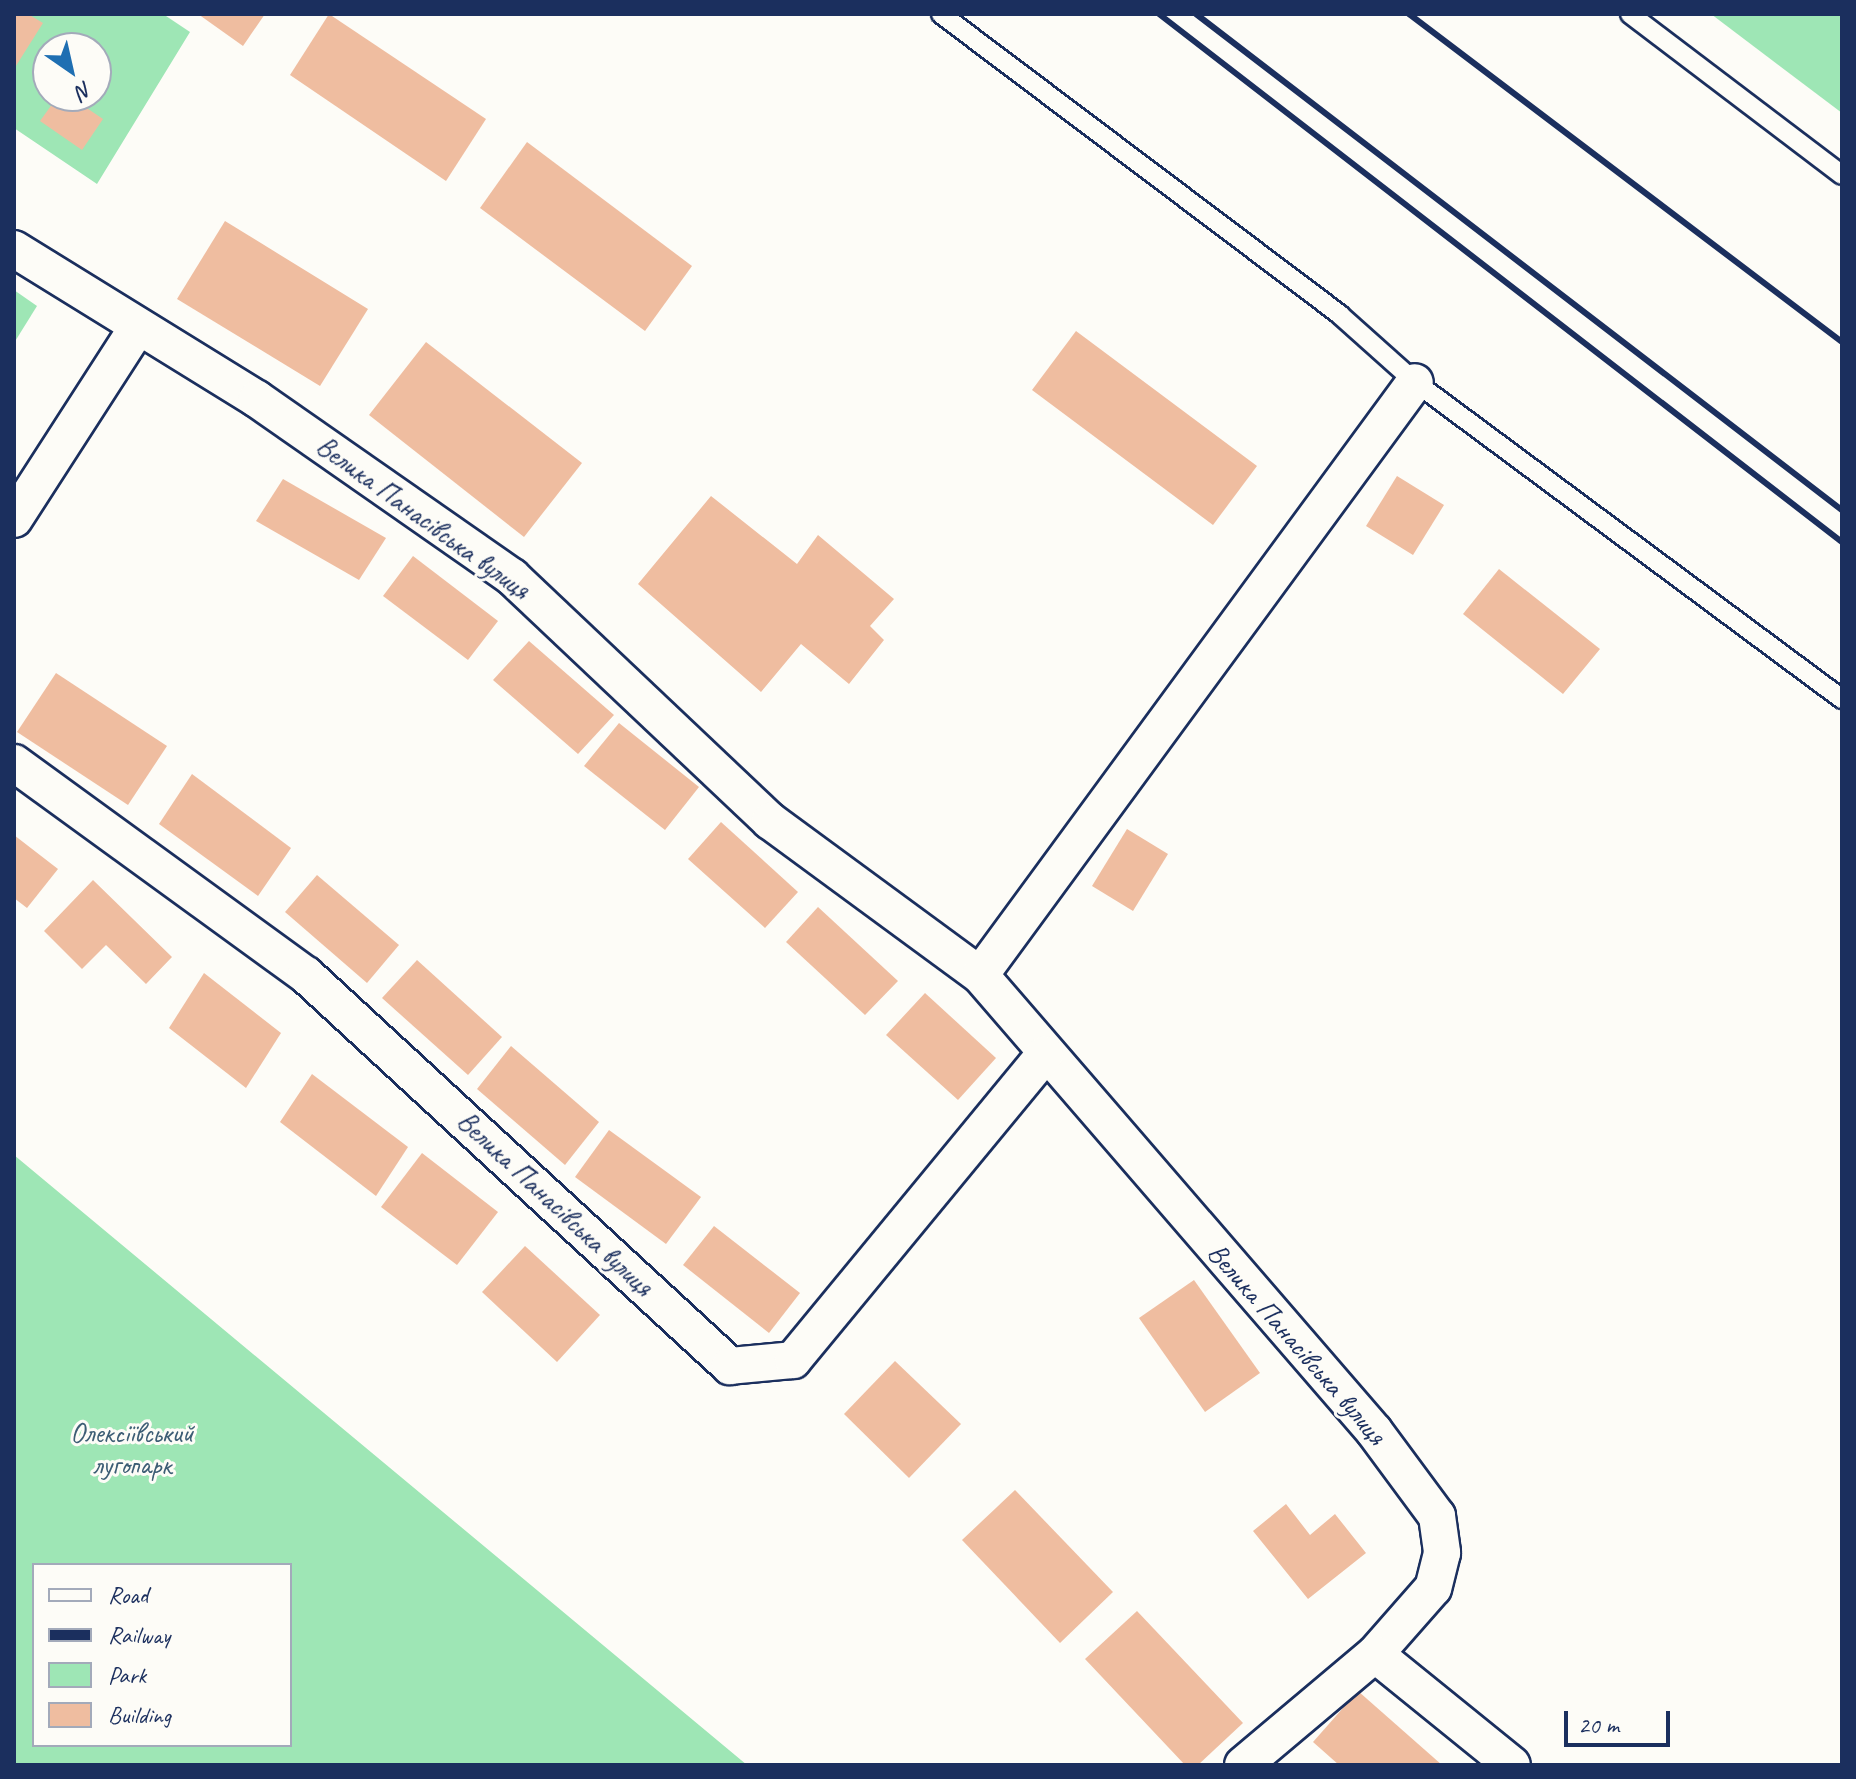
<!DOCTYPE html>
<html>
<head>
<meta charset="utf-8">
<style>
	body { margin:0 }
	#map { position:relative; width:1856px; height:1779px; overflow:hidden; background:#fdfcf7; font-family:Caveat,sans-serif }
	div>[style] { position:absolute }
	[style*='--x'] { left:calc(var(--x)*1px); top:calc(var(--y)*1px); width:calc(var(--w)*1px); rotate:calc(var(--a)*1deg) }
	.green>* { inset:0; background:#9ee6b5 }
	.building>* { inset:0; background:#efbda0 }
	.roads { filter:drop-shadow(2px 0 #1b2f5e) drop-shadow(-2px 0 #1b2f5e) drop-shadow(0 2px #1b2f5e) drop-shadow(0 -2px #1b2f5e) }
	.lane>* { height:18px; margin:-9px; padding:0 9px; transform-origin:9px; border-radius:9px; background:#fdfcf7 }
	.street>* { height:36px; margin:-18px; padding:0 18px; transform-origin:18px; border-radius:18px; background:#fdfcf7 }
	.rail>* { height:6px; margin:-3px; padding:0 3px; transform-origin:3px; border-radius:3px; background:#1b2f5e }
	span { translate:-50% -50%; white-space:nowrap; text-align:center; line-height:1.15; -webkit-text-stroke:6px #fdfcf7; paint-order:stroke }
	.street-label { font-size:28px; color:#1b2f5e }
	.park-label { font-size:28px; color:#3c5d74 }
	.frame { position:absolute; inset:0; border:16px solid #1b2f5e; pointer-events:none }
	.legend { position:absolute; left:32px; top:1563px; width:260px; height:184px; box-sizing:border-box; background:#fdfcf7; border:2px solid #a3aaba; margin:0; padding:10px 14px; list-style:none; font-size:24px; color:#1b2f5e }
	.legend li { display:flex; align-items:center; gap:16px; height:40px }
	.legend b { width:40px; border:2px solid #a3aaba }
	.north { position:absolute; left:32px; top:32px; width:80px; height:80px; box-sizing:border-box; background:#fdfcf7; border:2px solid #a3aaba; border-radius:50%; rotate:146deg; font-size:22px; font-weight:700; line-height:32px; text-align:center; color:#1b2f5e }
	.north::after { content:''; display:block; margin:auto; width:28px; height:36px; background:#1f6fb2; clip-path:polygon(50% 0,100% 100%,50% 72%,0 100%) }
	.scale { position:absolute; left:1564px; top:1711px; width:106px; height:36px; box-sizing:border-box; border:4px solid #1b2f5e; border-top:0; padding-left:10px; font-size:24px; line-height:28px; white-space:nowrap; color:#1b2f5e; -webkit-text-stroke:6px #fdfcf7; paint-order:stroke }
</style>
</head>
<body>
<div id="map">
	<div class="green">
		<i style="clip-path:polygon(evenodd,14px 14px,163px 14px,190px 32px,97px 184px,14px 128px,14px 14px,48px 48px,96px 48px,96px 96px,48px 96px,48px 48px)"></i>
		<i style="clip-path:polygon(1711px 14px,1842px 14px,1842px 113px)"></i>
		<i style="clip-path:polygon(14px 290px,37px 306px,14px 343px)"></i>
		<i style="clip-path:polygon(evenodd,14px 1155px,747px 1765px,14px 1765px,14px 1155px,290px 1565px,290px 1745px,34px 1745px,34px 1565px,290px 1565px)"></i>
	</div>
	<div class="building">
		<i style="clip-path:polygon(14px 14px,28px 14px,43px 23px,14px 69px)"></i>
		<i style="clip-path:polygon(198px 14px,265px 14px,243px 46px)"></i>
		<i style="clip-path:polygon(329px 14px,486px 119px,446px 181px,290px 75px)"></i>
		<i style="clip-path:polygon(58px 96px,69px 96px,103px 119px,82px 150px,40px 121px)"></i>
		<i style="clip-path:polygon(527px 142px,692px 266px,645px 331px,480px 208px)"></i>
		<i style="clip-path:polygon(225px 221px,368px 309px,320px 386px,177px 299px)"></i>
		<i style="clip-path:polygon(1076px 331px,1257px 466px,1213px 525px,1032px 390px)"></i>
		<i style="clip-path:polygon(426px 342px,582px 463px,524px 537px,369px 415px)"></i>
		<i style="clip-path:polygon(1397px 476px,1444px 505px,1413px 555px,1366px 526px)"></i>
		<i style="clip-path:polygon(283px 479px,386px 538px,359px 580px,256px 521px)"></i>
		<i style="clip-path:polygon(711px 496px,797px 564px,818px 535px,894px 599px,870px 626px,884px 640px,849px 684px,801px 644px,761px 692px,638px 584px)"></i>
		<i style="clip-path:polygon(413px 556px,498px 621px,468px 660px,383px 596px)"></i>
		<i style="clip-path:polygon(1499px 569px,1600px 649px,1563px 694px,1463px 614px)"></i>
		<i style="clip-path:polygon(529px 641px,614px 715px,578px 754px,493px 680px)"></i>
		<i style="clip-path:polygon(56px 673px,167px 746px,128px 805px,17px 732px)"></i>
		<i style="clip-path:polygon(619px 723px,699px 787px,665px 830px,584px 766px)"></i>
		<i style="clip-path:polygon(192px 774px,291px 848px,258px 896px,159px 824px)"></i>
		<i style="clip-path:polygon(721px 822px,798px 892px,765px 928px,688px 859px)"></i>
		<i style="clip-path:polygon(1127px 829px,1168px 854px,1133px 911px,1092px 886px)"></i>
		<i style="clip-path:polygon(14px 835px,58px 869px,27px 908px,14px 898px)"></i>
		<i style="clip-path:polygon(317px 875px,399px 945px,367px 983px,285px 912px)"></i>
		<i style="clip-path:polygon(93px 880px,172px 957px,146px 984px,106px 945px,82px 969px,44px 931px)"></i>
		<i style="clip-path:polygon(818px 907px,898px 981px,865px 1015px,786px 942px)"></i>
		<i style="clip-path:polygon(417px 960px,502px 1037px,468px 1075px,382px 998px)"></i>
		<i style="clip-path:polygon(204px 973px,281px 1033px,246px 1088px,169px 1028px)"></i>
		<i style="clip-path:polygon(925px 993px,996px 1058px,958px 1100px,886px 1035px)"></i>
		<i style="clip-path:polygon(511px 1046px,599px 1122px,565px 1165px,477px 1089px)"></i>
		<i style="clip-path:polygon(312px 1074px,408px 1147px,376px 1196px,280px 1122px)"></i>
		<i style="clip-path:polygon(609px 1130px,701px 1197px,666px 1244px,575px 1177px)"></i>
		<i style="clip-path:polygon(422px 1153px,498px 1212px,457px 1265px,381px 1207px)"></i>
		<i style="clip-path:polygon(714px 1226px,800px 1293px,769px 1333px,683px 1265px)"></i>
		<i style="clip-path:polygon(525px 1246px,600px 1315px,557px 1362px,482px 1292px)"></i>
		<i style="clip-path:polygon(1194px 1280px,1260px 1373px,1205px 1412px,1139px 1318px)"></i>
		<i style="clip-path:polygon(895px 1361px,961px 1424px,909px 1478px,844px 1414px)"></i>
		<i style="clip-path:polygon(1015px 1490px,1113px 1592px,1060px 1643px,962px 1540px)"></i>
		<i style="clip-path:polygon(1286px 1504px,1310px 1535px,1335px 1514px,1366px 1553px,1308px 1599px,1253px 1531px)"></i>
		<i style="clip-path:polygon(1137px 1611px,1243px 1723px,1198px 1765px,1185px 1765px,1085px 1659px)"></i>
		<i style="clip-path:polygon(1358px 1691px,1442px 1765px,1339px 1765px,1313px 1742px)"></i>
	</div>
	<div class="roads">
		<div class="lane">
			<i style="--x:941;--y:14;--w:500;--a:37"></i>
			<i style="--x:1340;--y:315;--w:101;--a:41.8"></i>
			<i style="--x:1415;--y:382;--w:532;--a:36.59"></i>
			<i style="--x:1630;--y:14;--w:266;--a:37.2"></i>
		</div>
		<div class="street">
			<i style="--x:14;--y:249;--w:286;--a:31.7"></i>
			<i style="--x:257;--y:399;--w:311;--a:34.9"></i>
			<i style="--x:512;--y:577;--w:355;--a:43.4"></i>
			<i style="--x:770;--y:821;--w:260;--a:36.3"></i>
			<i style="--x:980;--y:975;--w:603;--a:49.17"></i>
			<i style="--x:1374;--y:1431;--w:106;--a:53.5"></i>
			<i style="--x:1437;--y:1516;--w:37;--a:82"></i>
			<i style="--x:1442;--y:1553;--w:36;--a:104"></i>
			<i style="--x:1433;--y:1588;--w:88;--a:131.3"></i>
			<i style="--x:1375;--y:1654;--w:176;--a:39"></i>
			<i style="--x:14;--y:519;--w:227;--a:-57.2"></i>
			<i style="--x:14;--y:763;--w:361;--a:36"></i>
			<i style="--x:306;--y:975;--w:577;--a:42.68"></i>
			<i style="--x:730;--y:1366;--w:63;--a:-5.4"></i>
			<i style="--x:793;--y:1360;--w:396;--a:-50.5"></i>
			<i style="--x:980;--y:975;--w:735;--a:-53.74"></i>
			<i style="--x:1243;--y:1765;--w:172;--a:-40.1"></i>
		</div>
	</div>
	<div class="rail">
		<i style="--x:1159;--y:14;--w:863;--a:37.71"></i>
		<i style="--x:1196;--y:14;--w:814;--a:37.52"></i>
		<i style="--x:1409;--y:14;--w:543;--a:37.14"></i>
	</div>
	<div class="street-label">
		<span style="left:423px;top:518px;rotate:36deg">Велика Панасівська вулиця</span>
		<span style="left:555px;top:1204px;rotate:43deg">Велика Панасівська вулиця</span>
		<span style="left:1297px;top:1344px;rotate:49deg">Велика Панасівська вулиця</span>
	</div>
	<div class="park-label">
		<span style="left:132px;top:1449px">Олексіївський<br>лугопарк</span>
	</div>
	<div class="frame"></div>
	<ul class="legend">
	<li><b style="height:10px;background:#fdfcf7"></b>Road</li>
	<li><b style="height:10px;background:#1b2f5e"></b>Railway</li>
	<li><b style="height:22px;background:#9ee6b5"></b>Park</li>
	<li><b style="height:22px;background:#efbda0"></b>Building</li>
	</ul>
	<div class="north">N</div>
	<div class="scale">20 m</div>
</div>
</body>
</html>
